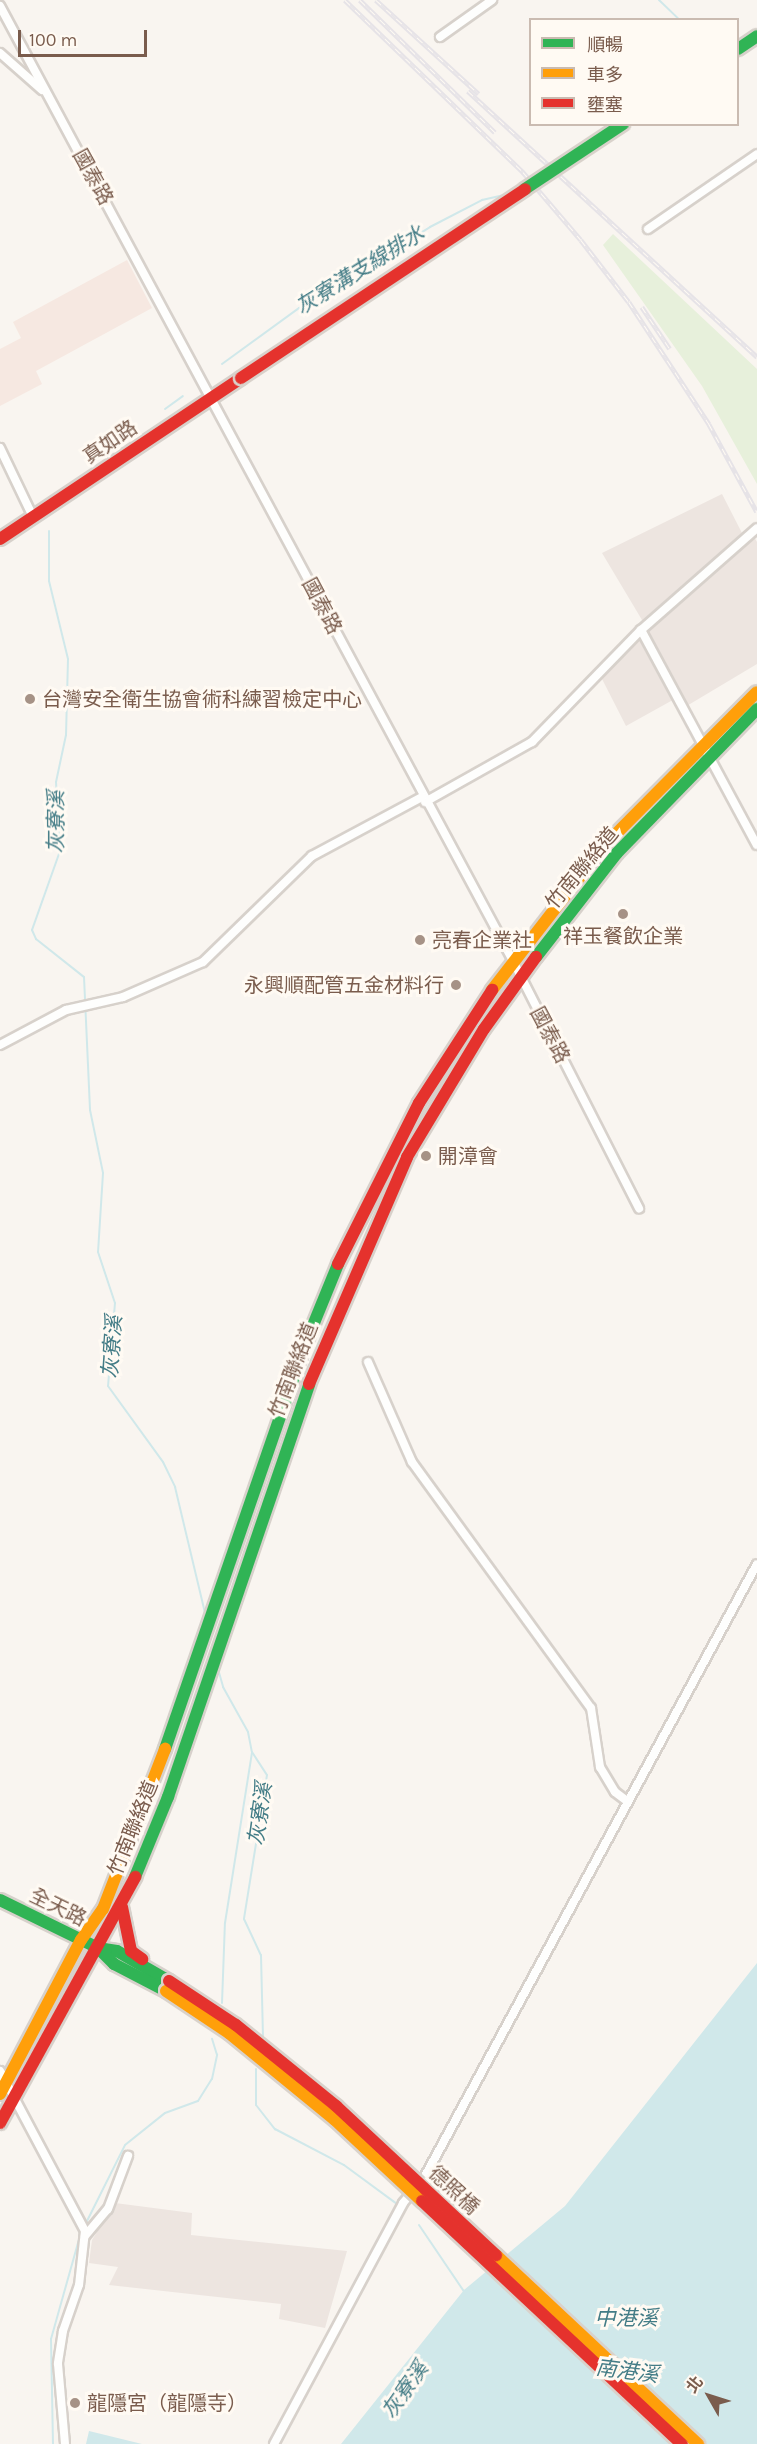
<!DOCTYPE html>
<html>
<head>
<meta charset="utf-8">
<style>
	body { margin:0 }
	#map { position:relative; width:757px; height:2444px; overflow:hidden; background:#f9f5f0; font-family:Karla,"Noto Sans TC",sans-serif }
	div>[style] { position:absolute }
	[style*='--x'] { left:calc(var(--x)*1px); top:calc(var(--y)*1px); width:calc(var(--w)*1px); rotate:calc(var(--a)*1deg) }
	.commercial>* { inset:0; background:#f6e8e1 }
	.industrial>* { inset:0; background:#ede5e0 }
	.green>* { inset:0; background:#e7f0db }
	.water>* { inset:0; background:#d0e8ea }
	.stream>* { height:2px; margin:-1px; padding:0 1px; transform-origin:1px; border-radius:1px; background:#d0e8ea }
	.roads { filter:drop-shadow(2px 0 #d7d1cb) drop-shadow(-2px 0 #d7d1cb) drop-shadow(0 2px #d7d1cb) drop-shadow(0 -2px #d7d1cb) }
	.street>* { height:8px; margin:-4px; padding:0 4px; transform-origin:4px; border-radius:4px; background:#fefefd }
	.fast>* { height:12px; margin:-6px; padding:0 6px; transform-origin:6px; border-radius:6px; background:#30b455 }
	.slow>* { height:12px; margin:-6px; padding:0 6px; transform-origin:6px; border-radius:6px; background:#ff9f0a }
	.jam>* { height:12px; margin:-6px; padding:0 6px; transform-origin:6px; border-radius:6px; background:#e5322d }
	.rail>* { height:4.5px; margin-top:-2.25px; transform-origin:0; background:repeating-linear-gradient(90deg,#fffaf3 0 7px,#e6e3e7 0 14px); box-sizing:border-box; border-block:2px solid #e6e3e7 }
	.bridges { filter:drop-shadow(2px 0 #d9d2cb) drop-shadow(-2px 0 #d9d2cb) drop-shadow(0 2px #d9d2cb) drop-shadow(0 -2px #d9d2cb) }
	.fast-bridge>* { height:12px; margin:-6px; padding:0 6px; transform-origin:6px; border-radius:6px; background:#30b455 }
	.slow-bridge>* { height:12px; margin:-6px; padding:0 6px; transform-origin:6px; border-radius:6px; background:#ff9f0a }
	.jam-bridge>* { height:12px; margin:-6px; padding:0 6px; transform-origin:6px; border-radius:6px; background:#e5322d }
	.dots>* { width:16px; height:16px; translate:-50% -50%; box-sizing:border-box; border:3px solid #fffaf3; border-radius:50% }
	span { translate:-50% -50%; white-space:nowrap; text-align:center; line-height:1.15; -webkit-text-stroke:6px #fffaf3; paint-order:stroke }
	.street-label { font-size:20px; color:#7a5c4d }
	.poi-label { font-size:20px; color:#7a5c4d }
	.left { translate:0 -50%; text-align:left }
	.right { translate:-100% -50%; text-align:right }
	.water-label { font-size:21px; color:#437c86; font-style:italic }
	.legend { position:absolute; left:529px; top:18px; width:210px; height:108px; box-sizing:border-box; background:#fffaf3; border:2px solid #cabbb1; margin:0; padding:8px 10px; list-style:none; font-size:18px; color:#7a5c4d }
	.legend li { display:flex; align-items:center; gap:12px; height:30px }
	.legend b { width:30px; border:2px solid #cabbb1 }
	.north { position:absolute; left:679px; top:2366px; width:60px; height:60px; -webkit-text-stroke:4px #fffaf3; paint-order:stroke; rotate:309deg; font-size:16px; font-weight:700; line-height:24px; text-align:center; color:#7a5c4d }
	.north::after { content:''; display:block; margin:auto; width:21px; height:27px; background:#7a5c4d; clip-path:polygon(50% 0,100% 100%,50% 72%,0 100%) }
	.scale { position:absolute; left:18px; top:30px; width:129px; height:27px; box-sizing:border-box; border:3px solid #7a5c4d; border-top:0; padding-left:8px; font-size:18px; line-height:21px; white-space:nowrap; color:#7a5c4d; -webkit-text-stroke:4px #fffaf3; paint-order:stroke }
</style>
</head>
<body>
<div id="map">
	<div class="commercial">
		<i style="clip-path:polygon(127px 260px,152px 308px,36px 371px,42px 384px,0 406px,0 349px,21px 338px,13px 322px)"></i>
	</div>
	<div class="industrial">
		<i style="clip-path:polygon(722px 494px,742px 533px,749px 528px,757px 542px,757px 664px,685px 707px,680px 696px,626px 726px,601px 677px,640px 637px,642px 620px,602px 553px)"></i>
		<i style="clip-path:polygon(115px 2203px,192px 2213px,191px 2235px,347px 2251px,325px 2328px,279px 2319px,281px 2304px,109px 2285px,118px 2267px,89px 2263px,92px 2240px)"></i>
	</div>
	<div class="green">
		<i style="clip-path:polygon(613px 234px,757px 369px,757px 484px,702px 386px,603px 245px)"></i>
	</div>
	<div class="water">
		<i style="clip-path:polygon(757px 1963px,757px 2444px,341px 2444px,464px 2290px,565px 2206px)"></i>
		<i style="clip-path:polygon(89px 2431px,142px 2444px,86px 2444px)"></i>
	</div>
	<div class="stream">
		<i style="--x:659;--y:0;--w:29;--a:44"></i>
		<i style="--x:222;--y:364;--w:95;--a:-36"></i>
		<i style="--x:299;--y:308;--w:154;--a:-31.7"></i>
		<i style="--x:430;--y:227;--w:59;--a:-27.4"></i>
		<i style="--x:482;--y:200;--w:26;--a:-13"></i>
		<i style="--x:165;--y:409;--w:22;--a:-36"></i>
		<i style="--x:49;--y:531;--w:50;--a:90"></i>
		<i style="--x:49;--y:581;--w:80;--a:76.3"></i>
		<i style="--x:68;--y:659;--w:76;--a:91.5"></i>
		<i style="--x:66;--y:735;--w:48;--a:102"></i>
		<i style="--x:56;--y:782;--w:69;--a:86.7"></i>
		<i style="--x:60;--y:851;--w:84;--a:109.5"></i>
		<i style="--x:32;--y:930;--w:10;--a:66"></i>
		<i style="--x:36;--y:939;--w:61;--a:38.4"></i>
		<i style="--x:84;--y:977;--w:133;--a:87.4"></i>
		<i style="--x:90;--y:1110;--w:64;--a:78.3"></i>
		<i style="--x:103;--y:1173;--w:79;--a:93.6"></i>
		<i style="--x:98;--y:1252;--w:54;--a:71.6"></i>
		<i style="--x:115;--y:1303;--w:83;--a:94.8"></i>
		<i style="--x:108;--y:1386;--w:94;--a:54.1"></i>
		<i style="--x:163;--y:1462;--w:28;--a:64"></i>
		<i style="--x:175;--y:1487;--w:134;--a:76.6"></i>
		<i style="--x:218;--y:1669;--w:19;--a:74"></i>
		<i style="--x:223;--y:1687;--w:51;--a:60.9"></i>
		<i style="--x:248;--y:1732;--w:20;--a:79"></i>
		<i style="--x:252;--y:1752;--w:27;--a:57"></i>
		<i style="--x:267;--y:1775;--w:146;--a:99.1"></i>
		<i style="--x:244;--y:1919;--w:40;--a:65"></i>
		<i style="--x:261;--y:1955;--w:81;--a:88.6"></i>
		<i style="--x:222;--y:2003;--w:80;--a:-87.9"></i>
		<i style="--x:225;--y:1923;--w:173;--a:-81"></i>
		<i style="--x:256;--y:2069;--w:36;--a:90"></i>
		<i style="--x:256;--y:2105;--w:31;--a:52"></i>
		<i style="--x:275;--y:2129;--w:78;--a:27.6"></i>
		<i style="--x:344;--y:2165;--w:66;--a:36.3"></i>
		<i style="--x:85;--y:2225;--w:89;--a:-63.4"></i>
		<i style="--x:125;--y:2145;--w:51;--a:-38.7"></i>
		<i style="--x:165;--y:2113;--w:35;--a:-20"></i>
		<i style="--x:198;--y:2101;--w:26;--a:-58"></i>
		<i style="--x:212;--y:2079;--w:25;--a:-78"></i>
		<i style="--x:217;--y:2055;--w:17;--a:-107"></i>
		<i style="--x:419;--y:2225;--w:82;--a:55.9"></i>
		<i style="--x:53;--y:2444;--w:105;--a:-91.1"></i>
		<i style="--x:51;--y:2339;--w:114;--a:-74.3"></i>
	</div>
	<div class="roads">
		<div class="street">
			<i style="--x:0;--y:6;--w:1082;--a:61.75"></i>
			<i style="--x:512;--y:959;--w:280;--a:63"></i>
			<i style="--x:440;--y:37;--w:64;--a:-35.4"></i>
			<i style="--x:0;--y:53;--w:56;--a:41.4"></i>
			<i style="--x:648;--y:229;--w:132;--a:-34.5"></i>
			<i style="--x:0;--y:448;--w:76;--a:64.4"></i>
			<i style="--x:641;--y:630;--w:244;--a:61.7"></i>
			<i style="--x:425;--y:802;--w:123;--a:-29.3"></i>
			<i style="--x:532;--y:742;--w:156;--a:-45.8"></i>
			<i style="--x:641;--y:630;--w:154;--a:-41.3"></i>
			<i style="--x:0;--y:1045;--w:75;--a:-27.9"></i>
			<i style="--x:66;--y:1010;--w:58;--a:-12.8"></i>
			<i style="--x:123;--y:997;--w:87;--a:-23.6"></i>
			<i style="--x:203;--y:962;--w:152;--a:-44.2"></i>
			<i style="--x:312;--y:856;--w:125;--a:-28.2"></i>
			<i style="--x:368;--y:1362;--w:109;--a:66.3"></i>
			<i style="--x:412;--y:1462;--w:304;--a:54"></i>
			<i style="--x:591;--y:1708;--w:60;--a:81.3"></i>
			<i style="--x:600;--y:1767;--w:29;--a:59"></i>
			<i style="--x:615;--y:1792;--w:15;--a:37"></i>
			<i style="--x:0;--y:2071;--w:181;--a:62"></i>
			<i style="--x:85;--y:2231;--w:54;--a:96.3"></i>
			<i style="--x:79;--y:2285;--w:49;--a:109.2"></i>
			<i style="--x:63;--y:2331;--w:33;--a:99"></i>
			<i style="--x:58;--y:2364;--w:80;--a:85"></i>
			<i style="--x:85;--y:2236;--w:35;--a:-50"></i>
			<i style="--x:108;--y:2209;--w:57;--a:-69.3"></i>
			<i style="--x:274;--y:2444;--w:273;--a:-61.8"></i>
			<i style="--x:403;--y:2203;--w:33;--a:-50"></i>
			<i style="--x:424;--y:2178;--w:698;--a:-61.53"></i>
		</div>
		<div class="fast">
			<i style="--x:738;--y:49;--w:23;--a:-34"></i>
			<i style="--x:536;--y:957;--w:132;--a:-52.1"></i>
			<i style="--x:617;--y:853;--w:201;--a:-45.8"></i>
			<i style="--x:165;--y:1749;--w:428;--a:-70.9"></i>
			<i style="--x:305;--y:1345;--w:87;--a:-67.8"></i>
			<i style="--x:135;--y:1877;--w:87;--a:-67.6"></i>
			<i style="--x:168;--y:1797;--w:436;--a:-71.1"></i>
			<i style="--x:0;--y:1900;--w:109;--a:26.1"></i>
			<i style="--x:98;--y:1948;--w:19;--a:9"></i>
			<i style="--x:117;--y:1951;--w:60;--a:30"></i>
			<i style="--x:98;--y:1948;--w:23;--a:45"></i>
			<i style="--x:114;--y:1964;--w:59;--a:27.4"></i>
		</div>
		<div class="slow">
			<i style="--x:492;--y:990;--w:181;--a:-52.2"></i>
			<i style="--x:603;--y:847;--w:218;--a:-45.2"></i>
			<i style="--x:0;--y:2094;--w:174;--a:-62.3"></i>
			<i style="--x:81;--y:1940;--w:38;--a:-55"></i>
			<i style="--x:103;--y:1909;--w:172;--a:-68.8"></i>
		</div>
		<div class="jam">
			<i style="--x:0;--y:539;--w:290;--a:-33.7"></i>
			<i style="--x:338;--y:1264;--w:180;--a:-63.3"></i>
			<i style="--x:419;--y:1103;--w:135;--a:-57.1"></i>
			<i style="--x:309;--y:1384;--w:247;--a:-66.6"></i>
			<i style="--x:407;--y:1157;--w:149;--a:-59"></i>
			<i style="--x:484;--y:1029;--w:89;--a:-54.2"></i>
			<i style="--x:122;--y:1907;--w:45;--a:78.4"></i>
			<i style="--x:131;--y:1951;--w:14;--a:36"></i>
			<i style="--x:0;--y:2123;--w:281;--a:-61.2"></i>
		</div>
	</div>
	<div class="rail">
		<i style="--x:345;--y:0;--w:248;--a:44"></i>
		<i style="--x:523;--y:172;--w:89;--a:49.5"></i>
		<i style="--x:581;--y:240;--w:78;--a:52.3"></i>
		<i style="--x:629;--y:302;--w:146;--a:56.7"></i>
		<i style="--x:709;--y:424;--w:100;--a:61.4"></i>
		<i style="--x:360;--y:0;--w:189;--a:44.4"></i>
		<i style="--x:376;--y:0;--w:139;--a:42.4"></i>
		<i style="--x:468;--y:91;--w:393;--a:42.6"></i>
		<i style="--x:642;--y:307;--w:50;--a:56.3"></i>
	</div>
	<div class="bridges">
		<div class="fast-bridge">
			<i style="--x:525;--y:189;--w:118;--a:-33.6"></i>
		</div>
		<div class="slow-bridge">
			<i style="--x:166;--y:1991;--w:76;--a:33.7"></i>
			<i style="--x:229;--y:2033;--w:137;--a:39.4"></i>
			<i style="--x:335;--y:2120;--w:119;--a:43"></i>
			<i style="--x:496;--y:2255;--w:277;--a:43.1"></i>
		</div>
		<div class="jam-bridge">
			<i style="--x:241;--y:378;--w:341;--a:-33.6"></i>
			<i style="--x:169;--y:1981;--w:80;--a:33.3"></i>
			<i style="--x:236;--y:2025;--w:129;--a:39"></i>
			<i style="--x:336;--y:2106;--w:219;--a:43"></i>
			<i style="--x:422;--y:2201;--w:356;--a:43.1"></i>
		</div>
	</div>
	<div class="dots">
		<i style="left:30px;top:699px;background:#a69286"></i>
		<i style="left:623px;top:914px;background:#a69286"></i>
		<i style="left:420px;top:940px;background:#a69286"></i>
		<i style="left:456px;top:985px;background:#a69286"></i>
		<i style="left:426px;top:1156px;background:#a69286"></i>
		<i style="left:75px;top:2403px;background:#a69286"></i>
	</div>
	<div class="street-label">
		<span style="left:93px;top:177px;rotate:61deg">國泰路</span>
		<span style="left:110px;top:442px;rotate:-34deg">真如路</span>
		<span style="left:322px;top:606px;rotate:62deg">國泰路</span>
		<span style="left:582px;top:868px;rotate:-50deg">竹南聯絡道</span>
		<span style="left:550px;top:1035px;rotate:62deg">國泰路</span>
		<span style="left:293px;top:1370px;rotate:-69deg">竹南聯絡道</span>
		<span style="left:133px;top:1828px;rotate:-68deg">竹南聯絡道</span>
		<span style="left:58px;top:1907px;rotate:26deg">全天路</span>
		<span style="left:454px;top:2190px;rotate:43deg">德照橋</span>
	</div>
	<div class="poi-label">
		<span class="left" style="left:42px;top:699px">台灣安全衛生協會術科練習檢定中心</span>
		<span style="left:623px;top:936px">祥玉餐飲企業</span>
		<span class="left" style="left:432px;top:940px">亮春企業社</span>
		<span class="right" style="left:444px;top:985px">永興順配管五金材料行</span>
		<span class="left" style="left:438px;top:1156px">開漳會</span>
		<span class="left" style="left:87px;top:2403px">龍隱宮（龍隱寺）</span>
	</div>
	<div class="water-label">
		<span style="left:360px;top:270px;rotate:-32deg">灰寮溝支線排水</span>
		<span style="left:56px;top:822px;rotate:-90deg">灰寮溪</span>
		<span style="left:112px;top:1347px;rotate:-86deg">灰寮溪</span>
		<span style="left:260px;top:1814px;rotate:-82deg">灰寮溪</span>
		<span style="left:626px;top:2318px">中港溪</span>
		<span style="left:627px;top:2371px;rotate:7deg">南港溪</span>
		<span style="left:405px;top:2390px;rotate:-55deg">灰寮溪</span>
	</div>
	<ul class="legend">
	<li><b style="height:8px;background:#30b455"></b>順暢</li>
	<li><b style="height:8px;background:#ff9f0a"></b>車多</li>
	<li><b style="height:8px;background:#e5322d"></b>壅塞</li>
	</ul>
	<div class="north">北</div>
	<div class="scale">100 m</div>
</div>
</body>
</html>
